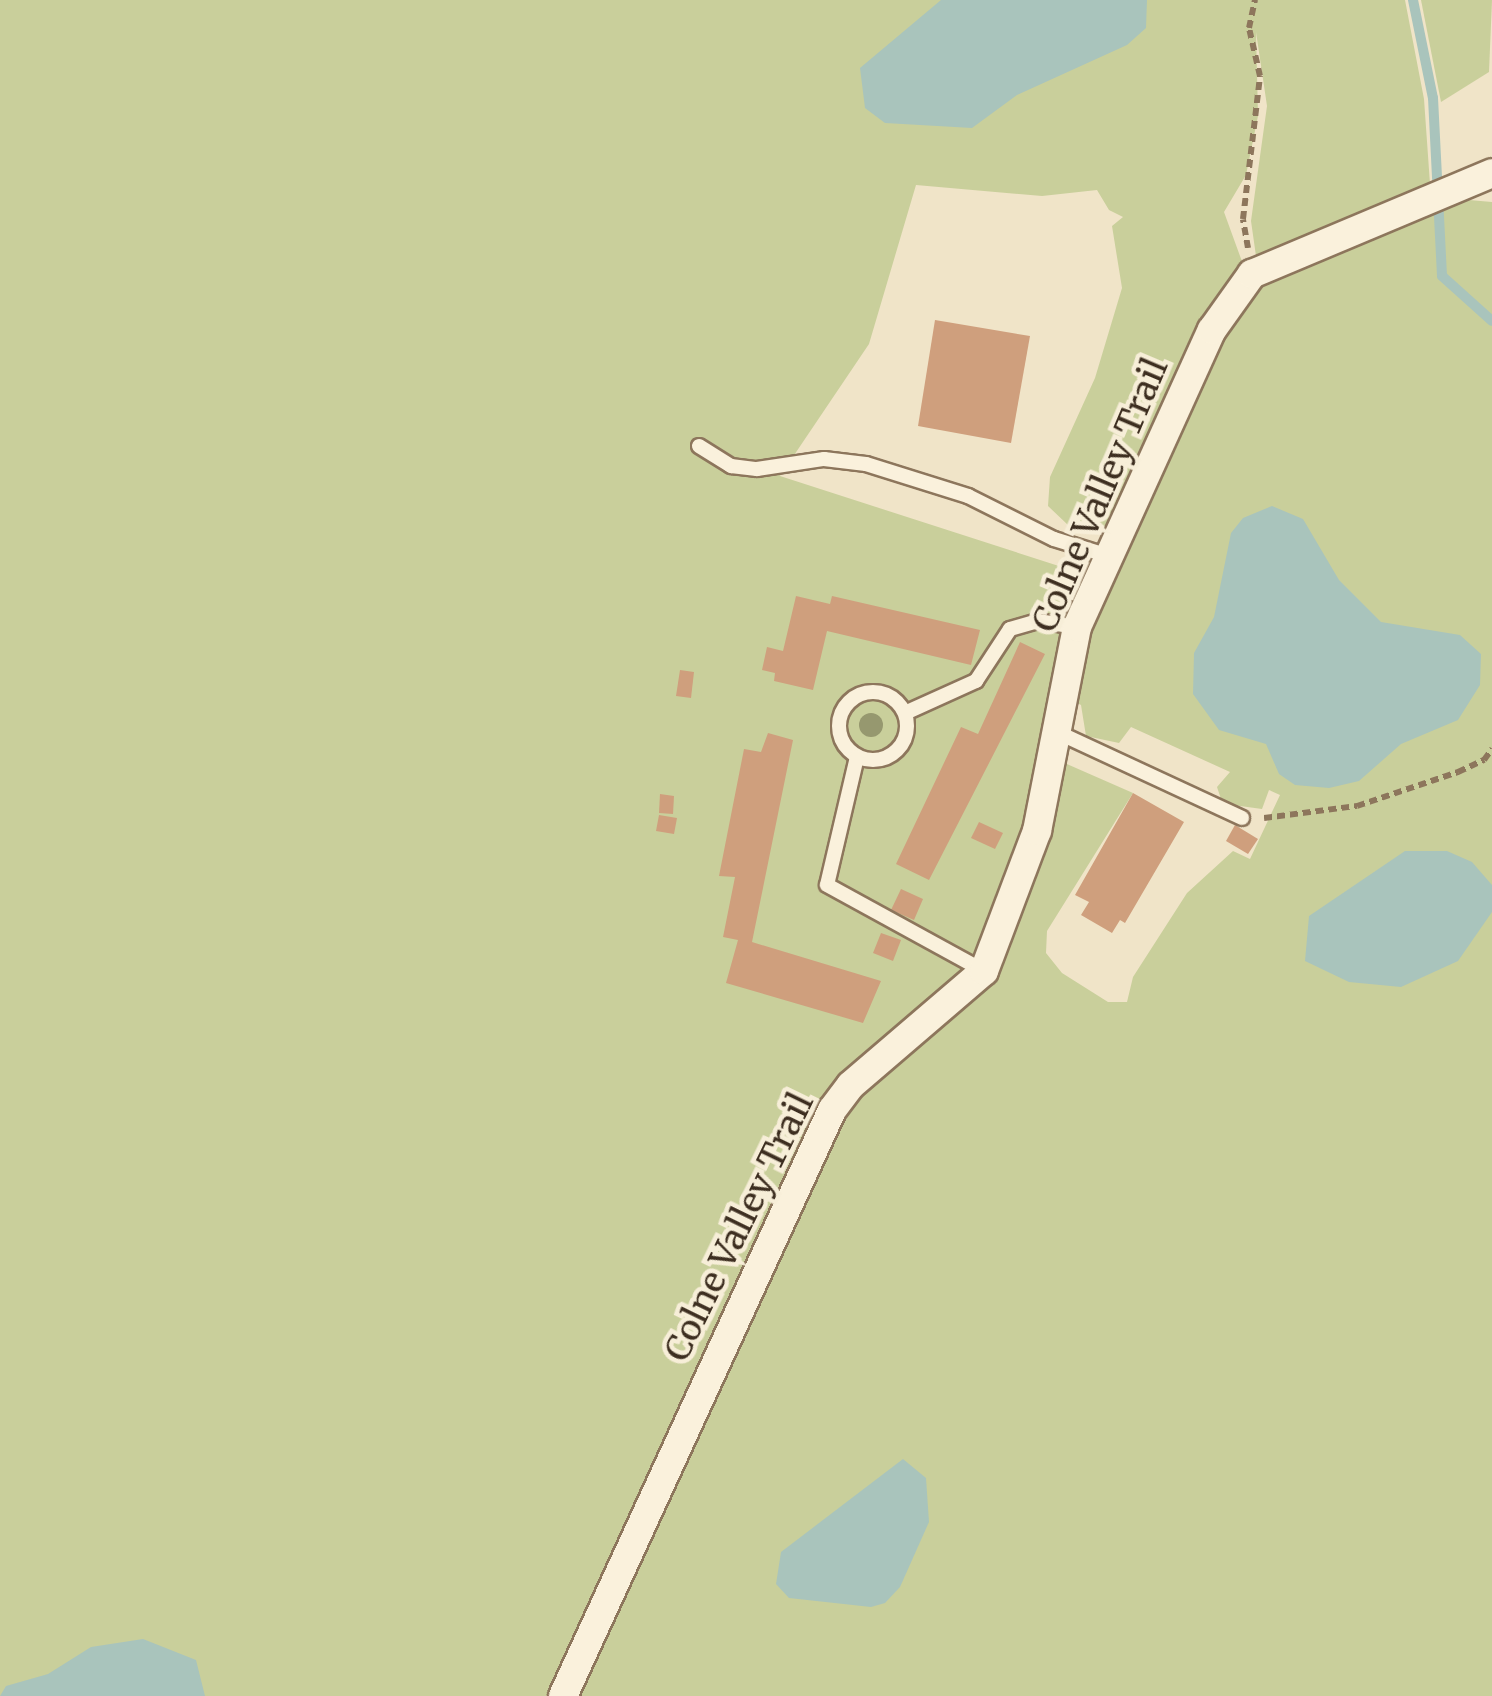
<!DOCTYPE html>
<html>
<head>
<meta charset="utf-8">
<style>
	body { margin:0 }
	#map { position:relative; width:1492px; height:1696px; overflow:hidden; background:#f0e4c8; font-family:Merriweather,serif }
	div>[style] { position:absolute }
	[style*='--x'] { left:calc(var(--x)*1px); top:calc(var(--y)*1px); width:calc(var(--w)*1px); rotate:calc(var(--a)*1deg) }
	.green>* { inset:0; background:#c9cf9b }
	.water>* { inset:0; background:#a9c4bc }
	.stream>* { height:10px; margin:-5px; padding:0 5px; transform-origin:5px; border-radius:5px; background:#a9c4bc }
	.building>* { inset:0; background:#cf9f7d }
	.path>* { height:6px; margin-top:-3px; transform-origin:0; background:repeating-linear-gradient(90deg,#8d765c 0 8px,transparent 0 13px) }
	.roads { filter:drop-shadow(2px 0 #8d765c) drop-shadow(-2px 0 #8d765c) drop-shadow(0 2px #8d765c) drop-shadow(0 -2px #8d765c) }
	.service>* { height:14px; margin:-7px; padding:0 7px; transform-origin:7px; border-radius:7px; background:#faf1dc }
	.service>.ring { margin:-7px; padding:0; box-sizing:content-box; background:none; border:14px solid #faf1dc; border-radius:50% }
	.minor>* { height:28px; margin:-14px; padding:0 14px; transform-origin:14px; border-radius:14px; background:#faf1dc }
	.trees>* { width:24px; height:24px; margin:-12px; border-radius:50%; background:#96986f }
	span { translate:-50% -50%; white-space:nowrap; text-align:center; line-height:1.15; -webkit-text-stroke:9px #f7eed8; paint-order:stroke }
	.street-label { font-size:35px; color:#3d2e20 }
</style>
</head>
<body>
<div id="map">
	<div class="green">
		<i style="clip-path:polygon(0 0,1405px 0,1424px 99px,1430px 184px,1257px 263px,1251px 221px,1267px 106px,1256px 32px,1258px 116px,1246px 175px,1224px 212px,1244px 267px,1106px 527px,1068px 525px,1048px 506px,1050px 477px,1095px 378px,1122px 288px,1112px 226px,1123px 217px,1109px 210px,1097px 190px,1042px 196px,916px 185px,869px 344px,780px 476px,1093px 577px,1031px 826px,962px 988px,1060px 761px,1133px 793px,1047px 931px,1046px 953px,1062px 973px,1108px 1002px,1127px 1002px,1133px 977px,1187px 893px,1233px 851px,1250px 859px,1280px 795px,1269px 790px,1262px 809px,1233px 805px,1221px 799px,1217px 787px,1230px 772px,1131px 727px,1119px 743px,1086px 736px,1081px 705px,1075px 702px,1090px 630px,1213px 353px,1258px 279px,1469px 200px,1492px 202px,1492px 1696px,0 1696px)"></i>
		<i style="clip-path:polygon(1421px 0,1492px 0,1489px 72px,1441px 102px)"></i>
	</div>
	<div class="water">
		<i style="clip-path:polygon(941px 0,1147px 0,1146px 28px,1127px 45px,1017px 95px,972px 128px,885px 123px,865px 108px,860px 68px)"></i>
		<i style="clip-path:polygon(1272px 506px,1303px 519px,1339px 580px,1381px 622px,1460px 635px,1481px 654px,1480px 685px,1458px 720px,1401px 744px,1359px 781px,1329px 788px,1295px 785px,1279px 774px,1266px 744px,1219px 730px,1193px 694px,1194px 653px,1214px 617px,1231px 533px,1243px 518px)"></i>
		<i style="clip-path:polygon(1405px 851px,1447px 851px,1472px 862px,1492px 885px,1492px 912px,1458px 961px,1401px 987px,1349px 982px,1305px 961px,1309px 916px)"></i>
		<i style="clip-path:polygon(903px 1459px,926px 1478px,929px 1522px,900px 1587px,885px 1603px,871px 1607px,789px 1598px,776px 1584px,781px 1552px)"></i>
		<i style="clip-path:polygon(143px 1639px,196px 1660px,205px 1696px,0 1696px,6px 1686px,48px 1674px,91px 1647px)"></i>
	</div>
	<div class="stream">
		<i style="--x:1413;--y:0;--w:100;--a:78.5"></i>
		<i style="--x:1433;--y:98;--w:178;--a:87.1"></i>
		<i style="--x:1442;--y:276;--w:67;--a:42"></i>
	</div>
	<div class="building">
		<i style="clip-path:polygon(935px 320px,1030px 336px,1011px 443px,918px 426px)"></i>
		<i style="clip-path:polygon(796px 596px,830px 604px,832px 596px,980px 630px,971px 665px,827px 631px,813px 690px,774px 681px,775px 673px,762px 670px,767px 647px,783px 651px)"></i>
		<i style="clip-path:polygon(1020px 642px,1045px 654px,929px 880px,896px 864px,961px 727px,978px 734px)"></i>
		<i style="clip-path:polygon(680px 670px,694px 672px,691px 698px,676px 696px)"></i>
		<i style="clip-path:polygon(768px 733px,793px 740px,752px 942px,881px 981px,863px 1023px,726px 983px,738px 940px,723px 937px,735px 877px,719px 876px,744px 749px,761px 752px)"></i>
		<i style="clip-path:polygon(1133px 793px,1184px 822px,1125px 923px,1120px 920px,1112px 933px,1081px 915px,1089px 902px,1075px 895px)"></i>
		<i style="clip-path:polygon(660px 794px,674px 796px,673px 814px,659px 813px)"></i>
		<i style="clip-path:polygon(659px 815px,677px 818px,674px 834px,656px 831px)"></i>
		<i style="clip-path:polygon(979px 822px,1003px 833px,995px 849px,971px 838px)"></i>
		<i style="clip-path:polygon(1235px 825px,1258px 839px,1248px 854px,1226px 841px)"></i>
		<i style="clip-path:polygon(901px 889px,923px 899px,914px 920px,891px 910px)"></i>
		<i style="clip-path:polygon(881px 933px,901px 940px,893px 961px,873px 953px)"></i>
	</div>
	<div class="path">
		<i style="--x:1248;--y:248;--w:29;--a:-100"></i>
		<i style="--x:1243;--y:219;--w:144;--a:-83.2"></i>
		<i style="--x:1260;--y:76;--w:49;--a:-102.9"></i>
		<i style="--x:1249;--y:28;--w:29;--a:-78"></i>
		<i style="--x:1264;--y:818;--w:94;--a:-7.4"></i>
		<i style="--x:1357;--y:806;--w:107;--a:-18.6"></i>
		<i style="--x:1458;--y:772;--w:29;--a:-25"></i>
		<i style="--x:1484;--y:760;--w:14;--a:-54"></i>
	</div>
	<div class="roads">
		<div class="service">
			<i style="--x:699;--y:446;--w:38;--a:32"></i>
			<i style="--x:731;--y:466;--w:26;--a:7"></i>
			<i style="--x:757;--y:469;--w:68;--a:-8.5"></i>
			<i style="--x:824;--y:459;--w:42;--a:6.8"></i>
			<i style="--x:866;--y:464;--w:107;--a:17.4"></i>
			<i style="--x:968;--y:496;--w:96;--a:26.6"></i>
			<i style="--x:1054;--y:539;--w:58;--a:17.2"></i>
			<i class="ring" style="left:839px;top:692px;width:54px;height:54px"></i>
			<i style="--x:905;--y:713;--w:78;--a:-24.3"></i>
			<i style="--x:976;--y:681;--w:62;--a:-56.8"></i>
			<i style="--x:1010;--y:629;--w:29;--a:-16"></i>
			<i style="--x:1038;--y:621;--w:39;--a:9"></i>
			<i style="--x:1057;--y:732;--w:204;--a:24.9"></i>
			<i style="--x:857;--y:757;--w:131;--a:103.2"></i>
			<i style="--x:827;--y:885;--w:179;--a:28.7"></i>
		</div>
		<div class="minor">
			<i style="--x:563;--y:1696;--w:645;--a:-65.34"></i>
			<i style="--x:832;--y:1110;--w:31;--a:-53"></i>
			<i style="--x:851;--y:1085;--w:175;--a:-40.6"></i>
			<i style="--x:984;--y:971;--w:150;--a:-69.3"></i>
			<i style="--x:1037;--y:831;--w:208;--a:-78.9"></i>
			<i style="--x:1077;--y:627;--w:326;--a:-65.6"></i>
			<i style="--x:1212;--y:330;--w:69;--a:-54.5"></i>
			<i style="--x:1252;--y:274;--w:260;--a:-22.8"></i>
		</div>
	</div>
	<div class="trees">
		<i style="left:871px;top:725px"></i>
	</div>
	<div class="street-label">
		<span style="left:1100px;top:495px;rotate:-67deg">Colne Valley Trail</span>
		<span style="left:739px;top:1227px;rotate:-64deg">Colne Valley Trail</span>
	</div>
</div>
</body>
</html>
